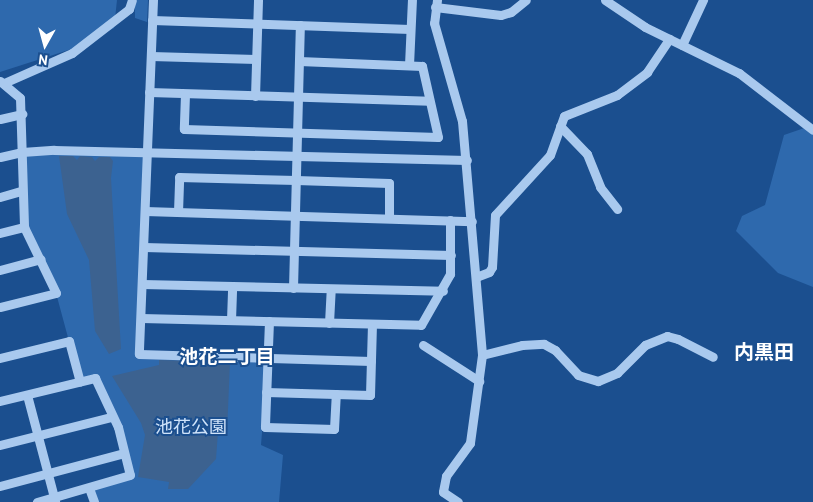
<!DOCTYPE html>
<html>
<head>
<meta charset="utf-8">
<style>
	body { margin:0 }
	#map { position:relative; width:813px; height:502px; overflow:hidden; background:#1b4f8f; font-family:"PT Sans","Noto Sans JP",sans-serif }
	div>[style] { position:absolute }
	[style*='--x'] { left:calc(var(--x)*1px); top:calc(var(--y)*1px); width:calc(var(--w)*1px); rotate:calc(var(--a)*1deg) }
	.green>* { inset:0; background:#2e69ad }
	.water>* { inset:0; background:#3c6290 }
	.minor>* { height:9px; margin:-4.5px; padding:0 4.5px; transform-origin:4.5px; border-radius:4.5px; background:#a9c9ee }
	span { translate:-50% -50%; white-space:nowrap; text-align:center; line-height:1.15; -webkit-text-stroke:4px #1b4f8f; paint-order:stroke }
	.park-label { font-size:18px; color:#cfe3fa }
	.neighbourhood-label { font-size:19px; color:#fff; font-weight:700 }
	.quarter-label { font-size:20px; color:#fff; font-weight:700 }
	.north { position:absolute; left:20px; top:20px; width:50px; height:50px; -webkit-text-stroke:4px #1b4f8f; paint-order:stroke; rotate:187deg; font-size:14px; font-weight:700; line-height:20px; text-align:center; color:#fff }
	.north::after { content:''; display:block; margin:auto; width:18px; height:22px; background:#fff; clip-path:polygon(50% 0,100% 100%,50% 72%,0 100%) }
</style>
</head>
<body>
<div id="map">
	<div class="green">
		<i style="clip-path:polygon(0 0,117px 0,114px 28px,78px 47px,0 72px)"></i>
		<i style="clip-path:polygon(135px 0,148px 0,147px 22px,135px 18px)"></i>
		<i style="clip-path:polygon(813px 125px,813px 287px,778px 273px,736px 231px,742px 216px,765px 205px,784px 135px)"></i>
		<i style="clip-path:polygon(22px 152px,147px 152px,139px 354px,268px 357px,261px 445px,283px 455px,279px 502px,94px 502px,90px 487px,126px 476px,124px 453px,95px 379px,80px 382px,56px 293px,24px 227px)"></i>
	</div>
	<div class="water">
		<i style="clip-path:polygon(59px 156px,73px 156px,77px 160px,80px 156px,92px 157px,95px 161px,99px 157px,110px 157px,113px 161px,111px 178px,121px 349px,109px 354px,95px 331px,89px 260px,67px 214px)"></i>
		<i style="clip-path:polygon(159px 360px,230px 362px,227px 433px,218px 432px,216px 459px,188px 489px,168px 489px,169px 482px,138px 477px,145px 435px,141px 423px,112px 376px,159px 365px)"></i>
	</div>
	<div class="minor">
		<i style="--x:153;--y:0;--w:354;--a:92.3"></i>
		<i style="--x:139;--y:354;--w:232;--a:1.7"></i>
		<i style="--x:437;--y:0;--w:23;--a:97"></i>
		<i style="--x:434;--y:23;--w:102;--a:74.1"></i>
		<i style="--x:462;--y:121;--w:235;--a:85.1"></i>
		<i style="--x:482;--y:355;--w:89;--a:97.8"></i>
		<i style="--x:470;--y:443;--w:41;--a:126"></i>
		<i style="--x:446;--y:476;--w:16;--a:101"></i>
		<i style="--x:443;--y:492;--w:18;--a:34"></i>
		<i style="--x:605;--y:0;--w:48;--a:34"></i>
		<i style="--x:645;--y:27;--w:105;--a:26.1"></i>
		<i style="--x:739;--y:73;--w:93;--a:37.6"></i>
		<i style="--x:435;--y:7;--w:66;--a:6.9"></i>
		<i style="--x:501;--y:15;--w:10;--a:-17"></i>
		<i style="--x:511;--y:12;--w:19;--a:-39"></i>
		<i style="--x:152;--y:20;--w:258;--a:2"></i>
		<i style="--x:682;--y:45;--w:50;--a:-65"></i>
		<i style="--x:151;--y:56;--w:105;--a:1.6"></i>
		<i style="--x:409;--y:65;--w:65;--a:-87.4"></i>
		<i style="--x:0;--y:81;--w:26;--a:40"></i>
		<i style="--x:20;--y:98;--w:129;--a:88.2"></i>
		<i style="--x:24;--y:227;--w:73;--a:64.1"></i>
		<i style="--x:56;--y:293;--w:58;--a:166"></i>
		<i style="--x:4;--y:83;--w:74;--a:-23.8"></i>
		<i style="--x:72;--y:53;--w:72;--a:-37.7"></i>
		<i style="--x:129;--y:9;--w:9;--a:-72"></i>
		<i style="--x:149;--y:92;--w:280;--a:1.8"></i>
		<i style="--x:185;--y:94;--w:35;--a:92"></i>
		<i style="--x:184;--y:129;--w:254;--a:1.8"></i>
		<i style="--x:438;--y:137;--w:73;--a:-102.7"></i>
		<i style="--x:422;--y:66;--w:123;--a:-177.7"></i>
		<i style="--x:255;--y:96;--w:96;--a:-88.2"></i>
		<i style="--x:0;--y:119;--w:23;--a:-13"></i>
		<i style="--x:560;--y:126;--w:39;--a:46"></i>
		<i style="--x:587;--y:154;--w:35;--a:68"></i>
		<i style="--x:600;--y:187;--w:28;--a:52"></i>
		<i style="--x:0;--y:157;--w:23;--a:-13"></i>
		<i style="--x:22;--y:152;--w:32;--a:-4"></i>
		<i style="--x:54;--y:150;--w:413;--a:1.4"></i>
		<i style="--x:0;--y:197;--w:22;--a:-16"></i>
		<i style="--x:145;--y:211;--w:327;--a:1.8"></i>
		<i style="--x:178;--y:212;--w:35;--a:-88"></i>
		<i style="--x:179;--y:177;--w:117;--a:1.5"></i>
		<i style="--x:296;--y:180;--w:93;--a:1.8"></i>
		<i style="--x:389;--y:183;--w:35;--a:90"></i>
		<i style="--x:0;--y:233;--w:25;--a:-14"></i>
		<i style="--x:144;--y:247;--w:307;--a:1.5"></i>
		<i style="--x:0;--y:270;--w:42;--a:-15"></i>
		<i style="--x:476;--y:277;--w:14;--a:-21"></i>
		<i style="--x:489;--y:272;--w:6;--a:-59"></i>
		<i style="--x:492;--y:267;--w:52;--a:-86.7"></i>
		<i style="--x:495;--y:215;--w:81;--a:-47.5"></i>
		<i style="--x:550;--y:155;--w:41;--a:-70.3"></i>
		<i style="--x:564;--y:116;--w:57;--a:-21.6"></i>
		<i style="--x:617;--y:95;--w:38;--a:-37"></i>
		<i style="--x:647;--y:72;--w:40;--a:-56"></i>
		<i style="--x:142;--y:284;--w:301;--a:1.3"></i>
		<i style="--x:293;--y:288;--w:263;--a:-88.5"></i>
		<i style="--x:141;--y:318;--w:280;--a:1.4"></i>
		<i style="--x:421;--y:325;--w:59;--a:-60.4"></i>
		<i style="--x:450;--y:274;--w:54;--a:-90"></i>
		<i style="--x:231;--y:320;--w:34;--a:-88"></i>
		<i style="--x:269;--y:321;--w:106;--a:92.2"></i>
		<i style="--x:265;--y:427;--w:69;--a:1.7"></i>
		<i style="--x:334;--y:429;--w:35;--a:-87"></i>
		<i style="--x:329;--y:323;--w:34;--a:-87"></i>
		<i style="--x:423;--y:345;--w:67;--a:32.7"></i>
		<i style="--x:482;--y:355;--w:41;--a:-14"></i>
		<i style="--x:522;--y:345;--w:22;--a:-3"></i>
		<i style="--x:544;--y:344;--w:13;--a:29"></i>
		<i style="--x:555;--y:350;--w:34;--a:47"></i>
		<i style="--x:578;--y:375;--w:21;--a:17"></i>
		<i style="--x:598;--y:381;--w:21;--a:-23"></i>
		<i style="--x:617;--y:373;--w:40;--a:-45"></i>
		<i style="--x:645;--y:345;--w:24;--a:-22"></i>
		<i style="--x:667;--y:336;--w:11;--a:15"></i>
		<i style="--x:678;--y:339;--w:39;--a:27"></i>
		<i style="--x:0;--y:358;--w:71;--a:-13.8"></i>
		<i style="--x:69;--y:341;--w:42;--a:75"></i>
		<i style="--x:266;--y:392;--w:104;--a:1.7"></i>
		<i style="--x:370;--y:395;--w:71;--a:-88.4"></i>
		<i style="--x:27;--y:395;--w:110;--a:75.2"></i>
		<i style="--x:0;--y:401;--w:98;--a:-13.6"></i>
		<i style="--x:95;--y:378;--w:54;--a:64.9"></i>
		<i style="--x:118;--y:427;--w:49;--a:76"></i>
		<i style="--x:130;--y:475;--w:97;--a:163.8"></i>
		<i style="--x:0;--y:445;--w:114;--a:-14.2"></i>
		<i style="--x:0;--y:486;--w:128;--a:-14.9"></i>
		<i style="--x:89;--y:488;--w:15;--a:70"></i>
	</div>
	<div class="park-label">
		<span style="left:191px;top:427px">池花公園</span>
	</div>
	<div class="neighbourhood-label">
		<span style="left:227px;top:357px">池花二丁目</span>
	</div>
	<div class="quarter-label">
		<span style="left:764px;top:352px">内黒田</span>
	</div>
	<div class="north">N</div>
</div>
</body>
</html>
